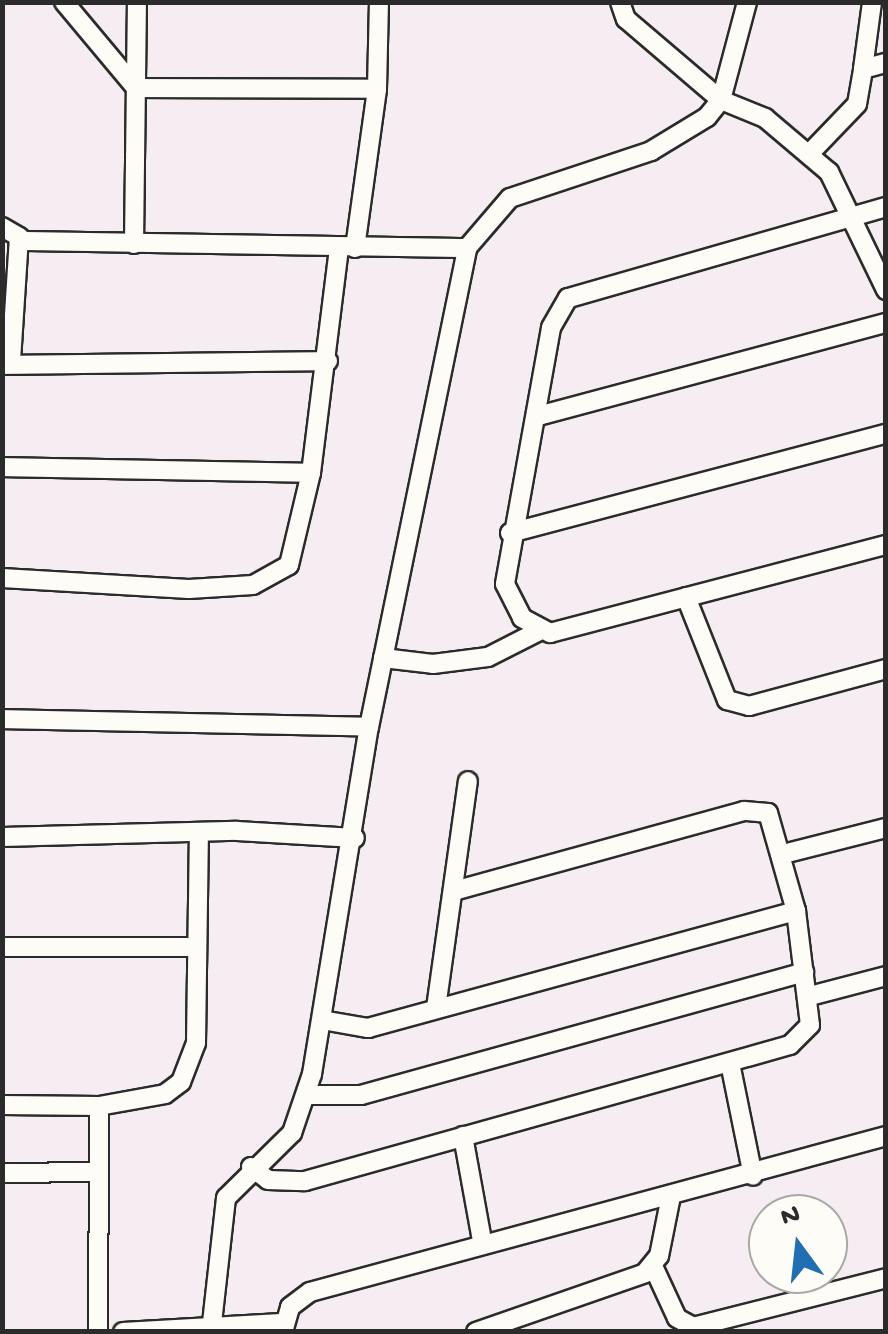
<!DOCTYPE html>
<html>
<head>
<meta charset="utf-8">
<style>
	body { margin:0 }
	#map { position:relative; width:888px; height:1334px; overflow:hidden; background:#f5edf2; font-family:"Gochi Hand",sans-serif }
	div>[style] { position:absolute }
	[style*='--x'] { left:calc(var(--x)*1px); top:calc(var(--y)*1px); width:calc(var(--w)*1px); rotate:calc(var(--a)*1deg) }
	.roads { filter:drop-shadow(2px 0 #2b2b2b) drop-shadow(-2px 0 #2b2b2b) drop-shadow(0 2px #2b2b2b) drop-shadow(0 -2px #2b2b2b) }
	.minor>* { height:18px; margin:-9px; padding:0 9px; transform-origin:9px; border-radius:9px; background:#fdfcf7 }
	span { translate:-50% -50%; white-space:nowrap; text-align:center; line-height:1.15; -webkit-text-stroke:8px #fdfcf7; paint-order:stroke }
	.frame { position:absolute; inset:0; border:5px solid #2b2b2b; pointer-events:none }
	.north { position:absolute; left:748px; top:1194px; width:100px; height:100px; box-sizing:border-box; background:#fdfcf7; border:2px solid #a9a8a5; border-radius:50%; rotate:345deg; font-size:28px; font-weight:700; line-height:40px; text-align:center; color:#2b2b2b }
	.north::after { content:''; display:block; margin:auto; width:35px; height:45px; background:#1f6fb2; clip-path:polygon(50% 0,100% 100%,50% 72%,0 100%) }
</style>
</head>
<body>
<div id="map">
	<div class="roads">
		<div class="minor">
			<i style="--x:64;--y:2;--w:112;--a:50.1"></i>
			<i style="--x:136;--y:88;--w:241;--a:0.2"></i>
			<i style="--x:620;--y:2;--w:18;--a:71"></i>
			<i style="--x:626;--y:19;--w:125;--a:40.5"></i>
			<i style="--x:721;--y:100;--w:48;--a:22.2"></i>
			<i style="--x:765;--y:118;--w:84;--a:40.2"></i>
			<i style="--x:829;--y:172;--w:131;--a:64.2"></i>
			<i style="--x:863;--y:69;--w:68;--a:-82.3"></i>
			<i style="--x:810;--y:153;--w:68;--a:-46.2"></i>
			<i style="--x:857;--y:104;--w:36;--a:-80"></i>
			<i style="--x:863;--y:69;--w:24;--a:-15"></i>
			<i style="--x:886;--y:207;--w:331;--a:164"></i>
			<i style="--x:568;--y:298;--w:34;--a:120"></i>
			<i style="--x:551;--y:328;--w:260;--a:100.2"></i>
			<i style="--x:505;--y:584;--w:38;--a:63"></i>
			<i style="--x:522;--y:618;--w:32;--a:28"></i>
			<i style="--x:550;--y:633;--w:347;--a:-14.7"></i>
			<i style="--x:2;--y:227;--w:20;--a:30"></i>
			<i style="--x:19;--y:237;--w:124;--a:93.7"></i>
			<i style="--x:19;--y:241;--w:448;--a:0.9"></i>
			<i style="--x:134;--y:244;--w:242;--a:-89.3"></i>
			<i style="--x:355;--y:248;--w:161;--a:-82.1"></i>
			<i style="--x:377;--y:89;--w:87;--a:-88.7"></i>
			<i style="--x:2;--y:365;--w:326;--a:-0.7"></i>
			<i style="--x:538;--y:416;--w:360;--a:-15"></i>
			<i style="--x:2;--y:467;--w:309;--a:1.1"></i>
			<i style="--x:510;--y:533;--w:389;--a:-14.8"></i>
			<i style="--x:2;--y:578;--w:187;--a:3.4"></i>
			<i style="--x:189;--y:589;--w:64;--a:-3.6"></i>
			<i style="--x:253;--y:585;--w:41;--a:-29.1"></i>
			<i style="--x:289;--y:565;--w:95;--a:-76.6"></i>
			<i style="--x:311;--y:473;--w:227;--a:-82.9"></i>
			<i style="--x:686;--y:597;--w:111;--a:68.3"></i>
			<i style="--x:727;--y:700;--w:23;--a:15"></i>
			<i style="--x:749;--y:706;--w:142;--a:-15.1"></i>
			<i style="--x:383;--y:658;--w:50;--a:6.8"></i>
			<i style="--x:433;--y:664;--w:55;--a:-7.3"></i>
			<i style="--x:488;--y:657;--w:57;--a:-27"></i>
			<i style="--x:2;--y:719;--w:367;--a:1.2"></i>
			<i style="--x:2;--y:837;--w:235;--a:-1.5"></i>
			<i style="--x:237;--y:831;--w:118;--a:3.4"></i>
			<i style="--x:783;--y:854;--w:106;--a:-14.2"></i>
			<i style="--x:2;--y:947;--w:194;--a:0"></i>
			<i style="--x:810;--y:996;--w:79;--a:-14.7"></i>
			<i style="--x:436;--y:1008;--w:229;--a:-82"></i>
			<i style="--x:322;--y:1020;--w:47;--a:9.9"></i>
			<i style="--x:368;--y:1028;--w:444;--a:-15.3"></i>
			<i style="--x:730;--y:1063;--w:115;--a:78.5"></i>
			<i style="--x:307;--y:1095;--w:54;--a:0"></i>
			<i style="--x:361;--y:1095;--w:460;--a:-15.5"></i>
			<i style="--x:2;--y:1105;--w:97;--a:0.6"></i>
			<i style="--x:99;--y:1106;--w:67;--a:-10.3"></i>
			<i style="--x:165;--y:1094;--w:20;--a:-37"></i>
			<i style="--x:181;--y:1082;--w:42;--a:-69"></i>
			<i style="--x:196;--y:1043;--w:211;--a:-89.2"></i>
			<i style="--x:463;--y:1136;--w:107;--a:79.7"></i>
			<i style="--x:251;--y:1167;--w:21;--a:37"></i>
			<i style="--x:268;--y:1180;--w:37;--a:2"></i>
			<i style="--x:305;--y:1181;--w:504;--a:-15.66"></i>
			<i style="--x:790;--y:1045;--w:28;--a:-45"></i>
			<i style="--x:810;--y:1025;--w:115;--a:-97"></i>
			<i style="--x:796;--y:911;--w:102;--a:-105.9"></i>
			<i style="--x:768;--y:813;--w:24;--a:-175"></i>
			<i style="--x:744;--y:811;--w:301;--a:164.6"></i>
			<i style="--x:2;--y:1173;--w:96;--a:-0.6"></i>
			<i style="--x:653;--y:1266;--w:57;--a:65.2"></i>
			<i style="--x:677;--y:1318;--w:18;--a:29"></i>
			<i style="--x:693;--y:1327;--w:199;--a:-14.2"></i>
			<i style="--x:98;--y:1332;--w:226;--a:-89.7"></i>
			<i style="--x:123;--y:1332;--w:158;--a:-3.3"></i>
			<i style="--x:211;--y:1332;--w:135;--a:-83.6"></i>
			<i style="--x:226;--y:1198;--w:93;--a:-44.6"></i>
			<i style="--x:292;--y:1133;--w:62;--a:-71.3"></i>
			<i style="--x:312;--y:1074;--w:352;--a:-80.7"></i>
			<i style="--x:369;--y:727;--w:489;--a:-78.4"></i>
			<i style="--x:467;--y:248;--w:66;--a:-49.3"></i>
			<i style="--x:510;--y:198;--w:149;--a:-18.4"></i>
			<i style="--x:651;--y:151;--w:66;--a:-31.3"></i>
			<i style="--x:707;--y:117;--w:22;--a:-51"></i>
			<i style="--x:721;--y:100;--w:101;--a:-75.1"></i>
			<i style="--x:283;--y:1332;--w:26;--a:-74"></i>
			<i style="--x:290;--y:1307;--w:25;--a:-37"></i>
			<i style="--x:310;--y:1292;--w:597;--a:-15.15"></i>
			<i style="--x:476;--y:1332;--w:179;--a:-19.2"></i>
			<i style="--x:645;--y:1273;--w:22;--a:-51"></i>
			<i style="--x:659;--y:1256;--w:61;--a:-78.7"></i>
		</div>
	</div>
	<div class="frame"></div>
	<div class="north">N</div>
</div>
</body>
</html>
